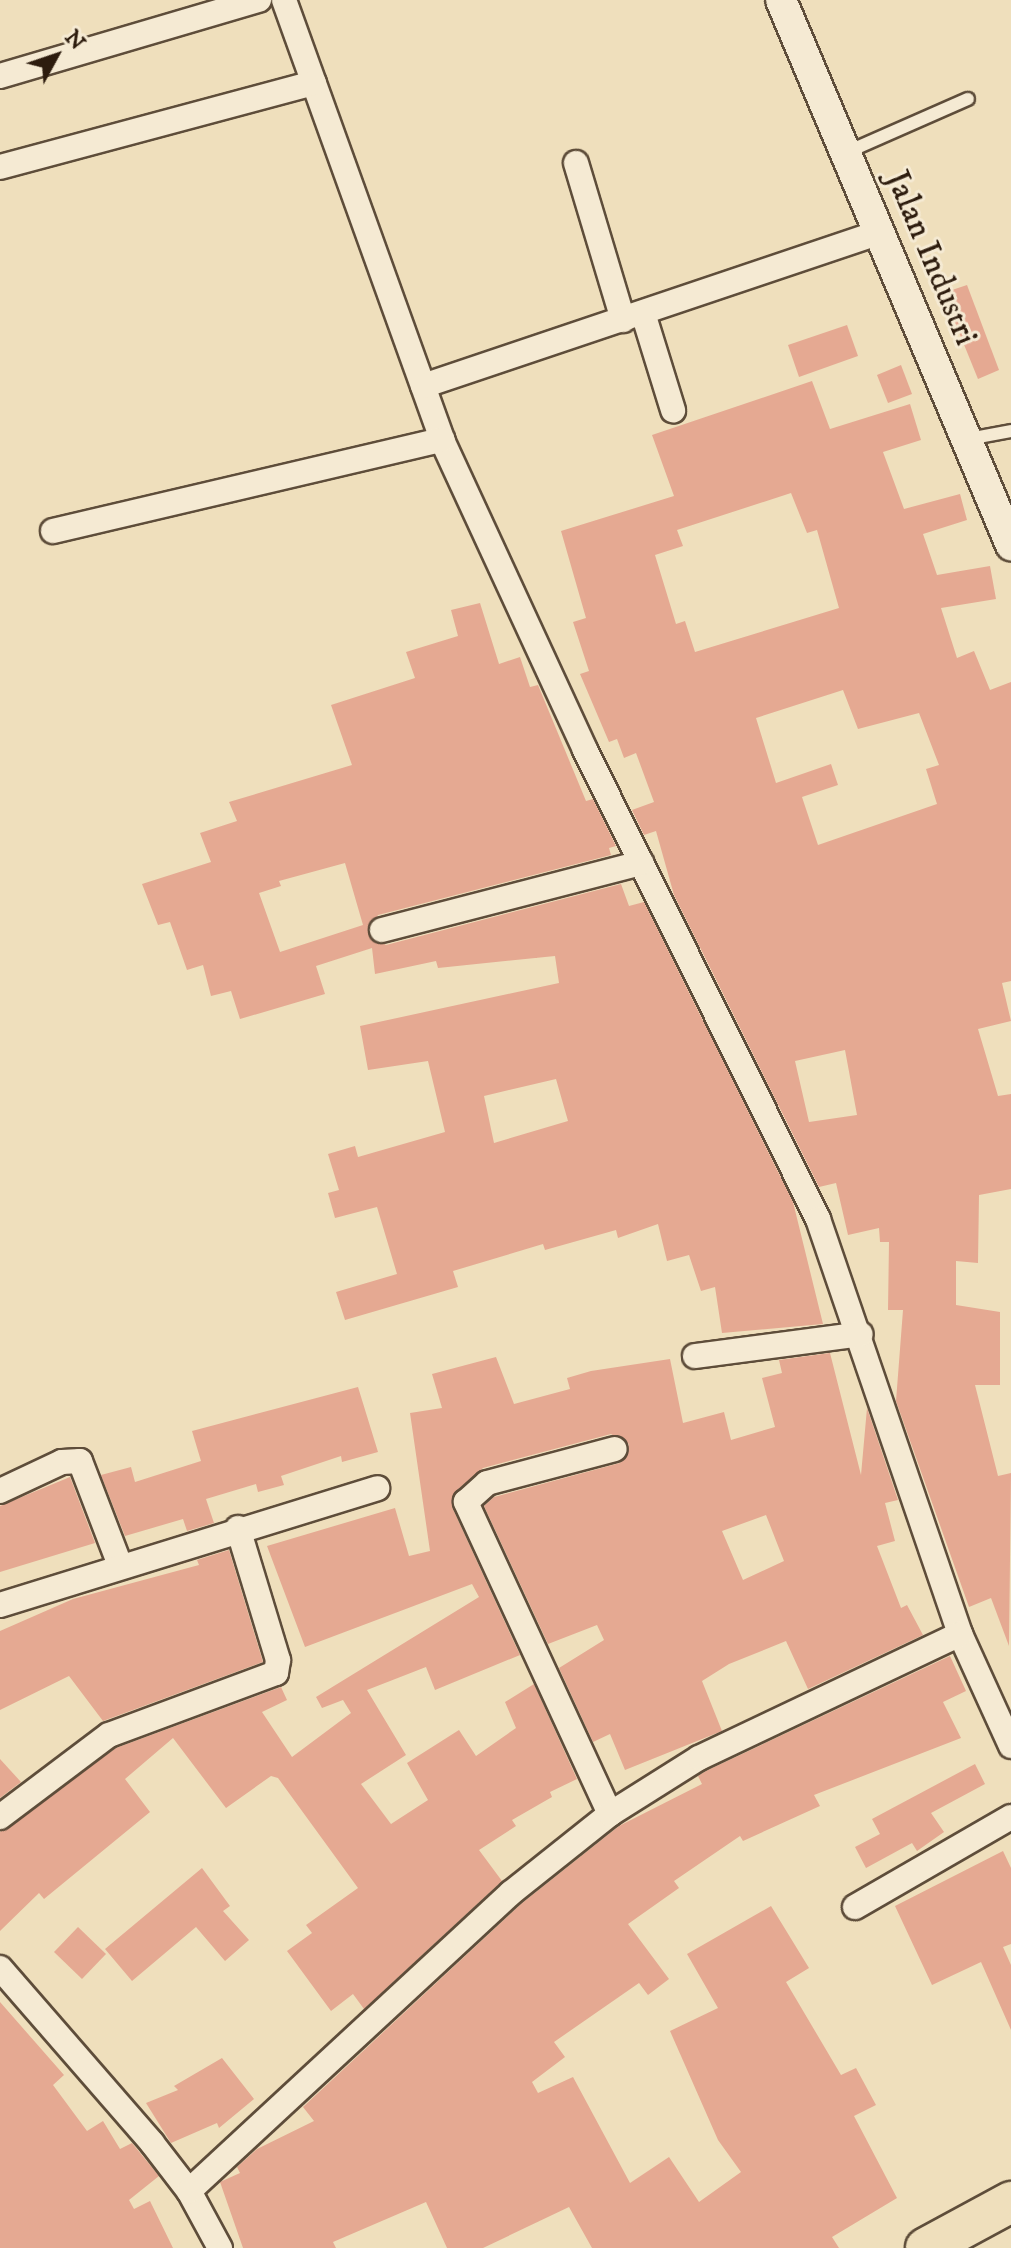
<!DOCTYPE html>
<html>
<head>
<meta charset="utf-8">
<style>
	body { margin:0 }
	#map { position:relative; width:1011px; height:2248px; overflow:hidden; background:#efdfbc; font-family:"IM FELL DW Pica",serif }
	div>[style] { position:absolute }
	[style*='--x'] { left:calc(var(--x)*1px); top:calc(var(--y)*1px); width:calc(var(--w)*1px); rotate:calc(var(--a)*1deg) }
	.building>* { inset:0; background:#e5a992 }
	.roads { filter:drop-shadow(2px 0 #5e4d3a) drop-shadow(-2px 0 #5e4d3a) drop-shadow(0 2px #5e4d3a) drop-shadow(0 -2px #5e4d3a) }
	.service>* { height:12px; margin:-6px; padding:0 6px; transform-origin:6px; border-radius:6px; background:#f5ead3 }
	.minor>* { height:24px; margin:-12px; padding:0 12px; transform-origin:12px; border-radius:12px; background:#f5ead3 }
	.tertiary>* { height:30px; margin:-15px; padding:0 15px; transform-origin:15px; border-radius:15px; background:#f5ead3 }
	.trunk>* { height:40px; margin:-20px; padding:0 20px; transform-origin:20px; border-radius:20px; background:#efdfbc }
	span { translate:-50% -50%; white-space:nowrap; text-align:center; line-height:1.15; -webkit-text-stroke:6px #f5ead3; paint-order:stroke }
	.street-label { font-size:34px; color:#2d1c0e }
	.north { position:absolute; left:16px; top:16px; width:80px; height:80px; -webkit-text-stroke:6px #f5ead3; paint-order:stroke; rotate:50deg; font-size:22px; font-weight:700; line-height:32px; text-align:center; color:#2d1c0e }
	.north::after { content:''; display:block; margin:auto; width:28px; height:36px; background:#2d1c0e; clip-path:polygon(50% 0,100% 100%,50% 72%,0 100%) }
</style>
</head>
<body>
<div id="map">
	<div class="building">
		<i style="clip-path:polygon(967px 285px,999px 370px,978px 379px,943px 293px)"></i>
		<i style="clip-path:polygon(847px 325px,858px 356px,799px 377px,788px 345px)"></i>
		<i style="clip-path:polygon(901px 365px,912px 394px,888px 403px,877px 375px)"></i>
		<i style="clip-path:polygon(evenodd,812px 381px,830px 429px,910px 404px,921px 440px,883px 452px,904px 509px,960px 494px,967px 520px,923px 534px,937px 575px,990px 566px,996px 599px,941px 608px,957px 658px,974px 651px,990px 690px,1011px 682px,1011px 981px,1002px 983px,1011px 1021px,978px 1029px,998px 1096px,1011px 1094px,1011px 1189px,979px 1195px,978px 1263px,956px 1261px,956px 1305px,1000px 1312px,1000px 1385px,975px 1385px,998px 1476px,1011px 1473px,1009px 1646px,991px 1598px,969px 1607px,896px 1401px,903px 1310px,888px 1310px,889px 1242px,880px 1242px,879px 1228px,848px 1235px,836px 1183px,819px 1187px,674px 895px,656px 831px,644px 835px,632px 810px,654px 802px,636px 753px,624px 758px,617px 739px,609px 742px,580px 674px,589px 671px,573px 622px,586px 618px,561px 531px,674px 496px,652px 435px,812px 381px,791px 493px,807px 533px,817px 530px,839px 608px,695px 652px,685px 621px,676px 624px,655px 555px,683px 546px,677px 530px,791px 493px,812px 381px,843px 690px,858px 729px,919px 713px,939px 765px,926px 769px,937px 804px,818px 845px,802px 797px,838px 785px,831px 764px,776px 783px,756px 718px,843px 690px,812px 381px,845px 1050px,857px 1115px,809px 1122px,795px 1061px,845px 1050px)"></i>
		<i style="clip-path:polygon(evenodd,480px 603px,499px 664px,520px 657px,530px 687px,538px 685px,586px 801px,593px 799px,616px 846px,609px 848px,611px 855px,378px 915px,368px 934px,386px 945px,621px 884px,629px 906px,644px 902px,793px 1202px,823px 1324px,722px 1333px,715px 1287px,701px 1291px,689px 1255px,667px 1261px,658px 1224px,618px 1238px,616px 1230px,545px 1250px,543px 1244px,453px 1271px,458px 1287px,345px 1320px,336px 1292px,397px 1274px,377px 1207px,335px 1218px,328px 1193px,339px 1190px,328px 1154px,355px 1146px,358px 1157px,445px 1132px,428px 1061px,368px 1070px,360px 1026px,559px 983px,555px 956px,438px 968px,436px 961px,375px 974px,372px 948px,316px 966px,325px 994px,240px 1019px,231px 991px,211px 996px,203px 965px,187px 970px,170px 922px,158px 925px,142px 884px,211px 862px,200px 833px,237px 821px,229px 802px,352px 765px,331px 705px,415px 678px,406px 652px,458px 636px,451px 610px,480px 603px,345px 863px,363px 925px,280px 952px,259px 893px,281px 886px,279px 881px,345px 863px,480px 603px,556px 1079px,568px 1121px,494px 1143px,484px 1096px,556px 1079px)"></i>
		<i style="clip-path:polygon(evenodd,830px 1353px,861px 1475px,867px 1408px,898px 1500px,885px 1503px,895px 1541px,877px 1546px,901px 1608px,907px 1605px,923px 1635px,808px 1689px,786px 1641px,729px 1664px,702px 1681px,722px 1731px,625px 1770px,610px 1734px,593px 1742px,559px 1668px,604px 1640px,597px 1625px,548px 1644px,484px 1506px,494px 1497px,620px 1463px,629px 1444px,611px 1434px,483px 1468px,455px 1492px,452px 1507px,520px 1655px,435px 1690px,426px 1667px,367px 1690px,406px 1755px,361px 1784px,391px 1824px,428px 1800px,407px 1763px,459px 1730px,476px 1756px,516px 1728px,505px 1702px,534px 1684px,577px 1779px,550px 1792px,552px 1797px,512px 1820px,516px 1826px,479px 1850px,502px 1881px,364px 2009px,353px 1994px,331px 2011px,287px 1951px,312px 1933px,306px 1925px,358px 1888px,278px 1778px,271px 1776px,226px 1808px,173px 1738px,125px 1779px,150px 1812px,44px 1899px,39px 1893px,0 1931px,0 1832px,116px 1748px,281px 1687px,287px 1700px,262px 1712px,292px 1757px,351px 1713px,343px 1700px,322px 1708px,316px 1697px,479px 1597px,472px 1584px,305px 1647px,267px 1546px,395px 1508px,409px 1556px,430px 1551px,410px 1413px,442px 1408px,432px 1374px,496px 1357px,514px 1404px,570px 1389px,567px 1378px,591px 1371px,670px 1359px,683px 1423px,724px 1412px,731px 1440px,775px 1427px,762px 1378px,782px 1373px,779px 1360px,830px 1353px,766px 1515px,784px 1561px,743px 1580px,722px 1531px,766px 1515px)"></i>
		<i style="clip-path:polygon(358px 1387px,378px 1452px,342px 1462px,341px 1456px,281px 1476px,284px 1485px,258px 1492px,256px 1484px,206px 1499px,214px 1523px,187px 1531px,183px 1519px,125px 1536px,101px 1475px,131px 1467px,135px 1482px,201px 1461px,192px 1431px)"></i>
		<i style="clip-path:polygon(70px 1477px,95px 1543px,0 1572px,0 1506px)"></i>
		<i style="clip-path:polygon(229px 1550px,263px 1662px,103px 1721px,69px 1676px,0 1710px,0 1631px,73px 1599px,199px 1565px,197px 1560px)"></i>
		<i style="clip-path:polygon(950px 1656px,966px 1691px,943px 1702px,961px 1738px,814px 1795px,820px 1806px,743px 1841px,740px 1836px,674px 1881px,679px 1888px,628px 1924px,669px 1979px,648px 1995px,639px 1983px,554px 2042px,565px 2057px,532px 2082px,538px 2093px,573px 2077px,630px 2183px,669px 2157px,699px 2202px,741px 2172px,718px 2140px,670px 2031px,718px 2008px,687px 1954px,771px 1906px,809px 1968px,786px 1982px,841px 2075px,856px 2068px,876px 2105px,854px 2116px,897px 2198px,832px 2237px,839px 2248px,592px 2248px,569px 2207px,483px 2248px,447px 2248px,426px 2202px,333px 2242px,336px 2248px,243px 2248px,220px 2182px,240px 2173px,237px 2167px,257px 2149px,314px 2121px,303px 2107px,521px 1904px,619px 1826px,702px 1784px,698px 1776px,706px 1771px)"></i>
		<i style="clip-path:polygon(0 1759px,21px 1782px,0 1798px)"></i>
		<i style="clip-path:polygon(975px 1764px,985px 1784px,931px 1813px,944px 1832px,917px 1851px,912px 1843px,866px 1868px,855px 1847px,880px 1834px,872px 1819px)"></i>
		<i style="clip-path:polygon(1003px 1851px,1011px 1868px,1011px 1944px,1003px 1947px,1011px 1965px,1011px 2030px,981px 1962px,932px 1985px,895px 1906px)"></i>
		<i style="clip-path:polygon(202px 1868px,230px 1906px,223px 1911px,249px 1940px,225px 1961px,196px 1927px,132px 1981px,105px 1949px)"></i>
		<i style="clip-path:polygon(78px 1927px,106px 1954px,82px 1979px,54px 1952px)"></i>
		<i style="clip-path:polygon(0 2002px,64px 2075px,53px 2085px,87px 2131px,103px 2121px,120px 2149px,132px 2143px,159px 2176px,129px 2200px,134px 2209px,150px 2201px,173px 2248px,0 2248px)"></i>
		<i style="clip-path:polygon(222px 2058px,254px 2099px,219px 2128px,217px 2123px,171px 2143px,146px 2103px,178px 2090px,174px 2086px)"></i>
	</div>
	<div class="roads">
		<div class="service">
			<i style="--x:847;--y:152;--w:132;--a:-23.7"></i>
			<i style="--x:968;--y:439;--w:44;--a:-10.5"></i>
		</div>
		<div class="minor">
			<i style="--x:284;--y:0;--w:468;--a:70.2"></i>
			<i style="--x:442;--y:440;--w:341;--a:65.2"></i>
			<i style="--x:585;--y:750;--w:524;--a:63.58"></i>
			<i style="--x:818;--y:1219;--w:439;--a:71.1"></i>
			<i style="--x:960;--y:1634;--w:123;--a:65.5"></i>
			<i style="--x:0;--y:76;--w:270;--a:-16.4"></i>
			<i style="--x:576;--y:163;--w:164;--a:73.3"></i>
			<i style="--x:0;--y:167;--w:325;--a:-15"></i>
			<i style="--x:643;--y:313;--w:102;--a:72.8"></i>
			<i style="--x:423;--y:386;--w:480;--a:-18.6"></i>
			<i style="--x:53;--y:531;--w:400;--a:-13.2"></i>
			<i style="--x:382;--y:930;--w:268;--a:-14.5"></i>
			<i style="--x:695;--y:1356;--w:167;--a:-7.5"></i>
			<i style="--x:0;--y:1491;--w:68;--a:-25.1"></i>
			<i style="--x:62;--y:1462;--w:18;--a:-3"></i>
			<i style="--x:80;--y:1461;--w:111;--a:69"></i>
			<i style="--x:0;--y:1605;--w:395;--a:-17.2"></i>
			<i style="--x:610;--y:1814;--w:344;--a:-114.8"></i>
			<i style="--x:466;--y:1502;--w:28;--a:-42"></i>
			<i style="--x:487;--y:1483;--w:132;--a:-14.9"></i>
			<i style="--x:0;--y:1817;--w:136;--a:-37"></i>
			<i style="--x:109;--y:1735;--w:178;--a:-20.4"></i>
			<i style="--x:276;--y:1673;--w:13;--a:-81"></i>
			<i style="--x:278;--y:1660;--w:138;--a:-106.9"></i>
			<i style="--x:855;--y:1907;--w:180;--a:-30"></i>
			<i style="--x:0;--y:1968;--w:232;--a:49"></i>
			<i style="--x:152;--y:2143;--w:61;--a:52.4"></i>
			<i style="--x:189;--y:2191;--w:65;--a:61.5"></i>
			<i style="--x:189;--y:2191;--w:439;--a:-42.8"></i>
			<i style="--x:511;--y:1893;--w:127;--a:-38.6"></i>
			<i style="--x:610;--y:1814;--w:105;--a:-32.2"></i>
			<i style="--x:699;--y:1758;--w:289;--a:-25.4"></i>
		</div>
		<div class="tertiary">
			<i style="--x:781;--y:0;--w:592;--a:67.12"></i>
		</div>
		<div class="trunk">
			<i style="--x:926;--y:2248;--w:97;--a:-28.4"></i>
		</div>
	</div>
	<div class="street-label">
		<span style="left:931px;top:258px;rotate:67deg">Jalan Industri</span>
	</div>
	<div class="north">N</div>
</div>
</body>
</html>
